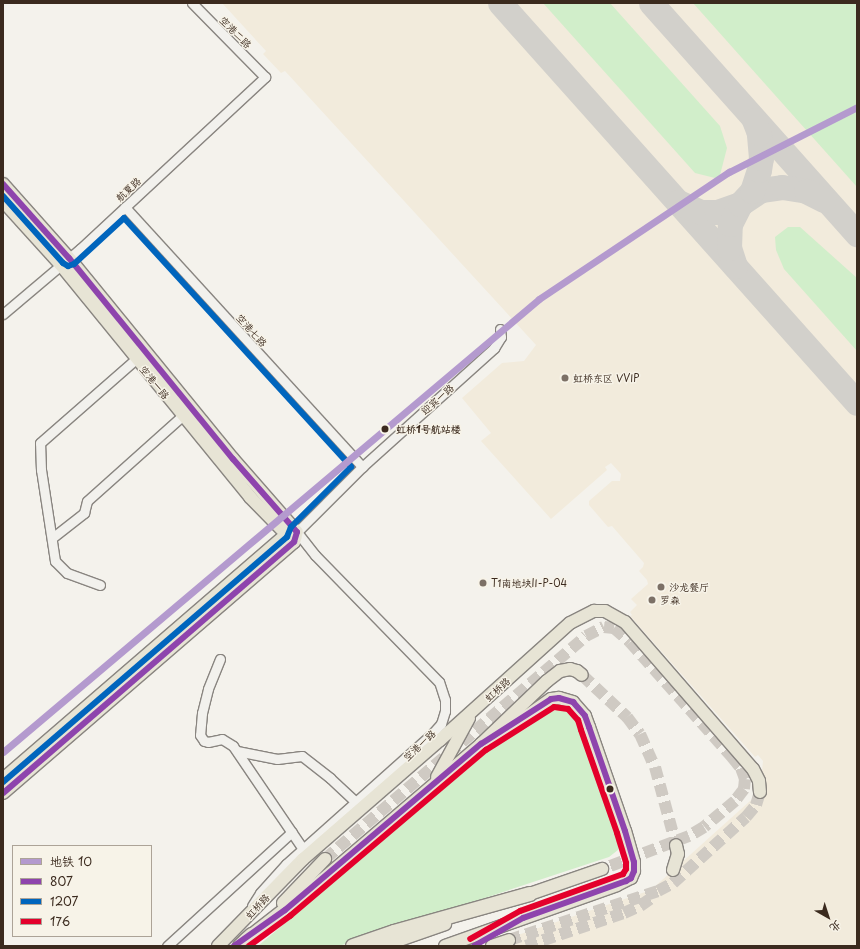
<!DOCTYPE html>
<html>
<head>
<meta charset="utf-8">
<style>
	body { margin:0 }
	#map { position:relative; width:860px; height:949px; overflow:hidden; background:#f4f2ec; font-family:"Playpen Sans","LXGW WenKai TC",sans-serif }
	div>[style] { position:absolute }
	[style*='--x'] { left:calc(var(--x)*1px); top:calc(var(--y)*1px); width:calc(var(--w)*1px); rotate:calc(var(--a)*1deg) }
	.built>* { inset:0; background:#f2ebdc }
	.green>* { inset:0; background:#d1eeca }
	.taxiway>* { height:25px; margin:-12.5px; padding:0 12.5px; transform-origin:12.5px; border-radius:12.5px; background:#d2d0cb }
	.major-tunnel>* { height:12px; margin-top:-6px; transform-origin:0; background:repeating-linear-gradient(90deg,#cfcac3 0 12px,transparent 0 18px) }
	.roads { filter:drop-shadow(1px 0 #898580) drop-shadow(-1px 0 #898580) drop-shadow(0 1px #898580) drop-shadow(0 -1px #898580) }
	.minor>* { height:9px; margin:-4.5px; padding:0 4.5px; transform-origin:4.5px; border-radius:4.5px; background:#f2f1ed }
	.major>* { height:12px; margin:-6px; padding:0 6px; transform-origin:6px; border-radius:6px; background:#e7e4d5 }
	.highway>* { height:14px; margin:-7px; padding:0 7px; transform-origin:7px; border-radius:7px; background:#e7e4d5 }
	.bus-1>* { height:6px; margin:-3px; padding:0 3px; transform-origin:3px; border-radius:3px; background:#8e44ad }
	.bus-2>* { height:6px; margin:-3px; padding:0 3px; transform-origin:3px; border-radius:3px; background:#0065bd }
	.bus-3>* { height:6px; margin:-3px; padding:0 3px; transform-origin:3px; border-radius:3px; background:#e4002b }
	.metro-1>* { height:7px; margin:-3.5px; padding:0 3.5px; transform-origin:3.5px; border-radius:3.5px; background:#b49ace }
	.dots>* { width:11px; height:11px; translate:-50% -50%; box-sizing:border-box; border:2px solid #f7f3e8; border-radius:50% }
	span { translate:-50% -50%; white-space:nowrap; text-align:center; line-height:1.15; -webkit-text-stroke:3px #f7f3e8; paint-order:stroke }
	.street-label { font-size:10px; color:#3b2a1e }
	.poi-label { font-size:10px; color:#3b2a1e }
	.left { translate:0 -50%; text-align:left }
	.stop-label { font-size:10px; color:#3b2a1e; font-weight:700 }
	.frame { position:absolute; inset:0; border:4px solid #3b2a1e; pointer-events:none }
	.legend { position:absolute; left:12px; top:845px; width:140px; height:92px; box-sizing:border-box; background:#f7f3e8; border:1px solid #aca397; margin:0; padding:5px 7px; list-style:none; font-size:12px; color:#3b2a1e }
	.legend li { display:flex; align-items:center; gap:8px; height:20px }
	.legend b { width:20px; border:1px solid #aca397 }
	.north { position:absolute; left:808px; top:897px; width:40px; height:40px; -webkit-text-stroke:3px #f7f3e8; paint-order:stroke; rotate:141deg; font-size:11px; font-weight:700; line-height:16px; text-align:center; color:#3b2a1e }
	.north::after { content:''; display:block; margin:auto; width:14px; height:18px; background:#3b2a1e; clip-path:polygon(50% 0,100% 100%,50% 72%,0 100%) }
</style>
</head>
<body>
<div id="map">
	<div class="built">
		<i style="clip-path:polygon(222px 3px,857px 3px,857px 946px,511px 946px,509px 938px,651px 890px,760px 792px,763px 761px,758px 755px,755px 757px,630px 616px,632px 615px,630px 612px,637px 605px,631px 599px,648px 584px,647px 580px,639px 571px,643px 567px,644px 563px,612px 526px,608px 527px,589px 505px,589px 501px,612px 481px,620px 481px,621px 474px,611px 463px,605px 467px,607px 470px,551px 519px,481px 441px,491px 433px,462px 398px,502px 363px,524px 361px,536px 345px,285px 71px,281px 73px,263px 54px,266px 51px)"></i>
	</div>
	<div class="green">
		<i style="clip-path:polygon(543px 3px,610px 3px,720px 126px,727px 148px,719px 179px,695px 173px)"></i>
		<i style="clip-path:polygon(693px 3px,857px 3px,857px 187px)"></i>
		<i style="clip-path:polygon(788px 227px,800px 227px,857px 278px,857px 351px,784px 269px,776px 250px,775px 237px)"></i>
		<i style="clip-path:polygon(567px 708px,576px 714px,583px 722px,588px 733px,621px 839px,618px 850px,609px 857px,339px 946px,258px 946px,496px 745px,527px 728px,549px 712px)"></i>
	</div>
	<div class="taxiway">
		<i style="--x:500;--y:3;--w:536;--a:48.25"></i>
		<i style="--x:651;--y:3;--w:310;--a:48.3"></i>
		<i style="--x:678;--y:202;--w:24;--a:24"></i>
		<i style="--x:700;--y:212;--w:17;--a:0"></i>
		<i style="--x:717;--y:212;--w:24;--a:-19"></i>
		<i style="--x:740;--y:204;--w:25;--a:-34"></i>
		<i style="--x:761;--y:190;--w:21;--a:-8"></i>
		<i style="--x:782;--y:187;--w:24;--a:9"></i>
		<i style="--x:806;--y:191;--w:20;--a:27"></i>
		<i style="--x:735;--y:266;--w:19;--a:-108"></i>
		<i style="--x:729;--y:248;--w:24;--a:-88"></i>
		<i style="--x:730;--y:224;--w:22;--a:-63"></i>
		<i style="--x:740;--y:204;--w:18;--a:-47"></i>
		<i style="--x:752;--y:191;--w:22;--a:-72"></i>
		<i style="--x:759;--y:170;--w:12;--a:-81"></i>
		<i style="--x:761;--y:158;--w:25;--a:-95"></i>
		<i style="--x:759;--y:133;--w:14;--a:-111"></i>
	</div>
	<div class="major-tunnel">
		<i style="--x:582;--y:675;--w:62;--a:43"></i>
		<i style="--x:627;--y:717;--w:21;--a:53"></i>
		<i style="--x:640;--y:734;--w:36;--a:66"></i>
		<i style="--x:655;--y:767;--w:81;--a:74.9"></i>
		<i style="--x:325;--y:859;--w:343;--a:-40.5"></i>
		<i style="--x:586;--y:636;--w:20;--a:-27"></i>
		<i style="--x:604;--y:627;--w:10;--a:6"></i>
		<i style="--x:614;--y:628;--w:21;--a:41"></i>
		<i style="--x:630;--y:642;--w:154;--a:48.4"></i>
		<i style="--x:732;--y:757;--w:14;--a:51"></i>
		<i style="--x:741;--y:768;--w:12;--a:70"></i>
		<i style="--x:745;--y:779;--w:10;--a:96"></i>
		<i style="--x:744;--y:789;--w:15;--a:127"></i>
		<i style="--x:735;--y:801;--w:40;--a:140"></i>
		<i style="--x:704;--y:827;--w:17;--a:149"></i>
		<i style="--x:689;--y:836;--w:93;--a:159.2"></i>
		<i style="--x:509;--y:940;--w:157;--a:-18.2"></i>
		<i style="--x:658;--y:891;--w:17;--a:-28"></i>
		<i style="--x:673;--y:883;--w:98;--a:-42.1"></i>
		<i style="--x:746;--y:817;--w:16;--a:-50"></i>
		<i style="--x:756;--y:805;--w:14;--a:-73"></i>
		<i style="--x:526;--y:946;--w:103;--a:-18.6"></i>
		<i style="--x:624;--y:913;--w:17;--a:-24"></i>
		<i style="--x:640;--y:906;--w:16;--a:-35"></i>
	</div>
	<div class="roads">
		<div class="minor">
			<i style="--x:125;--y:207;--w:352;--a:47.6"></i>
			<i style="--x:3;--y:314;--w:101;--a:-40.2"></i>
			<i style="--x:80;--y:249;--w:253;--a:-42.9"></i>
			<i style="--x:265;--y:77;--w:104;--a:-134.6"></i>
			<i style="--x:52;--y:538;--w:41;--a:-38"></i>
			<i style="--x:84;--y:513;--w:12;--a:-76"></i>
			<i style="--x:87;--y:501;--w:127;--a:-41.8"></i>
			<i style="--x:100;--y:585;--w:35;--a:-160"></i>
			<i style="--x:67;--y:573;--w:17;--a:-135"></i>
			<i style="--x:55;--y:561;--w:92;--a:-98.7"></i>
			<i style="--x:41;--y:470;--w:27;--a:-92"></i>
			<i style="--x:40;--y:443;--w:128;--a:-41.2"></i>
			<i style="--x:220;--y:659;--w:32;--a:112"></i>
			<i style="--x:208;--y:689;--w:25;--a:104"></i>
			<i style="--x:202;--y:713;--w:22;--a:95"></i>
			<i style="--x:200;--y:735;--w:7;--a:56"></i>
			<i style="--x:204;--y:741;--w:4;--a:14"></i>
			<i style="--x:208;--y:742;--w:14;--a:-12"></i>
			<i style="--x:222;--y:739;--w:13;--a:32"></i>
			<i style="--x:233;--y:746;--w:125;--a:55.8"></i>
			<i style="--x:237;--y:751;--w:41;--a:11.3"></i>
			<i style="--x:277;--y:759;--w:25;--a:-7"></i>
			<i style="--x:302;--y:756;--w:36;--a:38"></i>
			<i style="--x:330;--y:778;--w:35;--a:43"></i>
			<i style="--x:252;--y:906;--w:15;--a:-58"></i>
			<i style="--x:260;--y:893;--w:39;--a:-48"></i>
			<i style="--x:286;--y:864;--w:194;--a:-41.7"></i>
			<i style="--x:431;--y:735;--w:15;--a:-48"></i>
			<i style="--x:441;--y:724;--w:14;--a:-73"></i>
			<i style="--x:445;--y:711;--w:11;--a:-90"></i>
			<i style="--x:445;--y:700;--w:19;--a:-108"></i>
			<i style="--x:439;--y:682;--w:177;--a:-134.3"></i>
			<i style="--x:315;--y:555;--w:29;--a:-128"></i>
			<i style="--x:297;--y:532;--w:92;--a:-45"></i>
			<i style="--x:362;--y:467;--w:178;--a:-42"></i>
			<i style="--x:494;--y:348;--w:13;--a:-58"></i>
			<i style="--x:501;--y:337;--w:8;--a:-97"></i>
			<i style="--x:167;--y:946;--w:169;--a:-42.4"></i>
		</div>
		<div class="major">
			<i style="--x:3;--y:184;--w:99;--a:48.3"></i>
			<i style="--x:69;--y:258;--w:259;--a:50.8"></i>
			<i style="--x:233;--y:459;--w:97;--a:48.8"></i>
			<i style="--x:3;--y:201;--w:86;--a:47.8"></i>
			<i style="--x:61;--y:265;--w:299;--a:50.8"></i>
			<i style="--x:250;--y:497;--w:63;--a:45.6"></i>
			<i style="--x:437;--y:777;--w:67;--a:-61.5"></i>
			<i style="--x:3;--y:779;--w:374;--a:-40.8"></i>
			<i style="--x:286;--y:535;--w:6;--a:-18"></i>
			<i style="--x:3;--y:793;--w:384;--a:-40.8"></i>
			<i style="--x:294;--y:542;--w:6;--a:-72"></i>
			<i style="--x:673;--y:870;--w:17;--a:-73"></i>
			<i style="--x:678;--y:854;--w:9;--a:-103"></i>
			<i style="--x:521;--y:897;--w:86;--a:-19.1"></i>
			<i style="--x:283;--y:903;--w:61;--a:-46.3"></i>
			<i style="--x:245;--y:940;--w:98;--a:-37.9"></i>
			<i style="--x:322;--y:880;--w:209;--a:-40.5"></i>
			<i style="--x:481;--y:744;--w:91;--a:-43.7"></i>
			<i style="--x:547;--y:681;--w:16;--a:-38"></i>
			<i style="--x:560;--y:671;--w:10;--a:-11"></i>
			<i style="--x:570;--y:669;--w:7;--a:16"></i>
			<i style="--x:577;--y:671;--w:6;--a:39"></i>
			<i style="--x:218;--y:946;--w:122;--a:-45.7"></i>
			<i style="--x:303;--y:859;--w:181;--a:-41"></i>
			<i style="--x:440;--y:740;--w:175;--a:-42"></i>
			<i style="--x:570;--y:623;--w:27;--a:-27"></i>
			<i style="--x:594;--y:611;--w:11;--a:0"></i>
			<i style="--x:605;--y:611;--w:23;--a:29"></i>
			<i style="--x:625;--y:622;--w:195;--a:49"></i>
			<i style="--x:753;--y:769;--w:13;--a:63"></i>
			<i style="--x:759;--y:781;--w:11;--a:85"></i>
			<i style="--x:382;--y:946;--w:67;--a:-19.2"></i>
			<i style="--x:445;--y:946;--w:182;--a:-19.5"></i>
			<i style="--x:617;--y:885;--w:16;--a:-27"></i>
			<i style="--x:631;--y:878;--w:8;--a:-67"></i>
			<i style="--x:634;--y:871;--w:9;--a:-90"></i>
			<i style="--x:634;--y:862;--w:32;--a:-106"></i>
			<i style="--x:625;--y:831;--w:110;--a:-109.1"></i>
			<i style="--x:589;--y:727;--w:12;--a:-110"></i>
			<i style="--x:585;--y:716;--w:18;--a:-131"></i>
			<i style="--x:573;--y:702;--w:15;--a:-164"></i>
			<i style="--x:559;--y:698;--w:8;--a:173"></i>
			<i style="--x:551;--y:699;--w:28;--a:145"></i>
			<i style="--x:528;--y:715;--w:55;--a:148.3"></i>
			<i style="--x:492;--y:946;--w:18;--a:-19"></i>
		</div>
		<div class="highway">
			<i style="--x:240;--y:946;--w:16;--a:-43"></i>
			<i style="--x:353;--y:946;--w:43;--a:-18.9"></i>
			<i style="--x:394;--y:932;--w:141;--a:-15.6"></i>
		</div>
	</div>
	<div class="bus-1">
		<i style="--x:3;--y:184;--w:99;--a:48.3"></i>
		<i style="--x:69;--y:258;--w:259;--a:50.8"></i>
		<i style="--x:233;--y:459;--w:97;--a:48.8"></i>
		<i style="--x:297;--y:532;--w:10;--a:107"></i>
		<i style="--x:294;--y:542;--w:384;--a:139.2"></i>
		<i style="--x:234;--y:946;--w:62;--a:-35.2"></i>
		<i style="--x:285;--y:910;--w:257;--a:-40.3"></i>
		<i style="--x:481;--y:744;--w:83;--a:-32.7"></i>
		<i style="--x:551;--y:699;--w:8;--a:-7"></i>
		<i style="--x:559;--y:698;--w:15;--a:16"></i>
		<i style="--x:573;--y:702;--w:18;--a:49"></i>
		<i style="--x:585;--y:716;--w:12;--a:70"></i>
		<i style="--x:589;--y:727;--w:110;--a:70.9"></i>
		<i style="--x:625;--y:831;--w:32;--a:74"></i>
		<i style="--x:634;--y:862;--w:9;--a:90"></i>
		<i style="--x:634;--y:871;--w:8;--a:113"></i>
		<i style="--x:631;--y:878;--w:6;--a:149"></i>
		<i style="--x:626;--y:881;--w:109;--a:160.2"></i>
		<i style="--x:523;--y:918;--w:56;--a:150.3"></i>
	</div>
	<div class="bus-2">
		<i style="--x:3;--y:196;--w:90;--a:48.2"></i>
		<i style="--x:63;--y:263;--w:6;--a:31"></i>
		<i style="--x:68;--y:266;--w:6;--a:-18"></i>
		<i style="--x:74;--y:264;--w:68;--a:-42.6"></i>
		<i style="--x:124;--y:218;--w:337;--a:47.6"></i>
		<i style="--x:351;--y:467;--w:85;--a:135"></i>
		<i style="--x:291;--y:527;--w:11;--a:112"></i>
		<i style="--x:287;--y:537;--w:375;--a:139.2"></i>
	</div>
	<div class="bus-3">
		<i style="--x:249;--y:946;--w:51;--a:-36.2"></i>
		<i style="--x:290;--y:916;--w:257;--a:-40.3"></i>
		<i style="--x:486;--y:750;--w:80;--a:-32.3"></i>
		<i style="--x:554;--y:707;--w:14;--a:8"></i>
		<i style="--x:568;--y:709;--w:15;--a:48"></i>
		<i style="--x:578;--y:720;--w:10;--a:73"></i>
		<i style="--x:581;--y:730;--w:109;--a:70.7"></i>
		<i style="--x:617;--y:833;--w:31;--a:73"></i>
		<i style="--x:626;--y:863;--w:6;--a:90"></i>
		<i style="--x:626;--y:869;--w:6;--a:121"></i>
		<i style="--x:623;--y:874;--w:109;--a:160.2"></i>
		<i style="--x:520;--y:911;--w:57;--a:150.8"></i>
	</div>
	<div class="metro-1">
		<i style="--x:3;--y:752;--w:702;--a:-40.2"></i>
		<i style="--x:539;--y:299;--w:229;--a:-33.8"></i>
		<i style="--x:729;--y:172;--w:144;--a:-26.9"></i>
	</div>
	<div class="dots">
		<i style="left:565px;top:378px;background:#7c7066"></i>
		<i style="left:385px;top:429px;background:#3b2a1e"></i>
		<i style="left:483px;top:583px;background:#7c7066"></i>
		<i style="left:661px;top:587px;background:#7c7066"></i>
		<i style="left:652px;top:600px;background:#7c7066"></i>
		<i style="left:610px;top:789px;background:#3b2a1e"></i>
	</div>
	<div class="street-label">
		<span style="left:236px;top:32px;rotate:45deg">空港二路</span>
		<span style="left:128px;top:189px;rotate:-43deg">航夏路</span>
		<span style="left:252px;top:330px;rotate:48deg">空港七路</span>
		<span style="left:155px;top:382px;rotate:51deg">空港一路</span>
		<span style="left:437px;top:399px;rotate:-42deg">迎宾一路</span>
		<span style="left:497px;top:689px;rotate:-42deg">虹桥路</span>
		<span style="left:419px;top:745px;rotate:-43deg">空港一路</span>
		<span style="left:257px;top:906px;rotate:-47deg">虹桥路</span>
	</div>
	<div class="poi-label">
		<span class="left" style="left:573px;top:378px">虹桥东区 VVIP</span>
		<span class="left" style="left:491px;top:583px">T1南地块II-P-04</span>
		<span class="left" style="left:669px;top:587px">沙龙餐厅</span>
		<span class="left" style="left:660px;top:600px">罗森</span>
	</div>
	<div class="stop-label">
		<span class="left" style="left:396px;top:429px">虹桥1号航站楼</span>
	</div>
	<div class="frame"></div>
	<ul class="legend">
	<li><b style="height:5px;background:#b49ace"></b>地铁 10</li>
	<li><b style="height:5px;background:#8e44ad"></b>807</li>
	<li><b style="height:5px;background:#0065bd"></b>1207</li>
	<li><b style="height:5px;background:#e4002b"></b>176</li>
	</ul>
	<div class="north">北</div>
</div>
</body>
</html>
